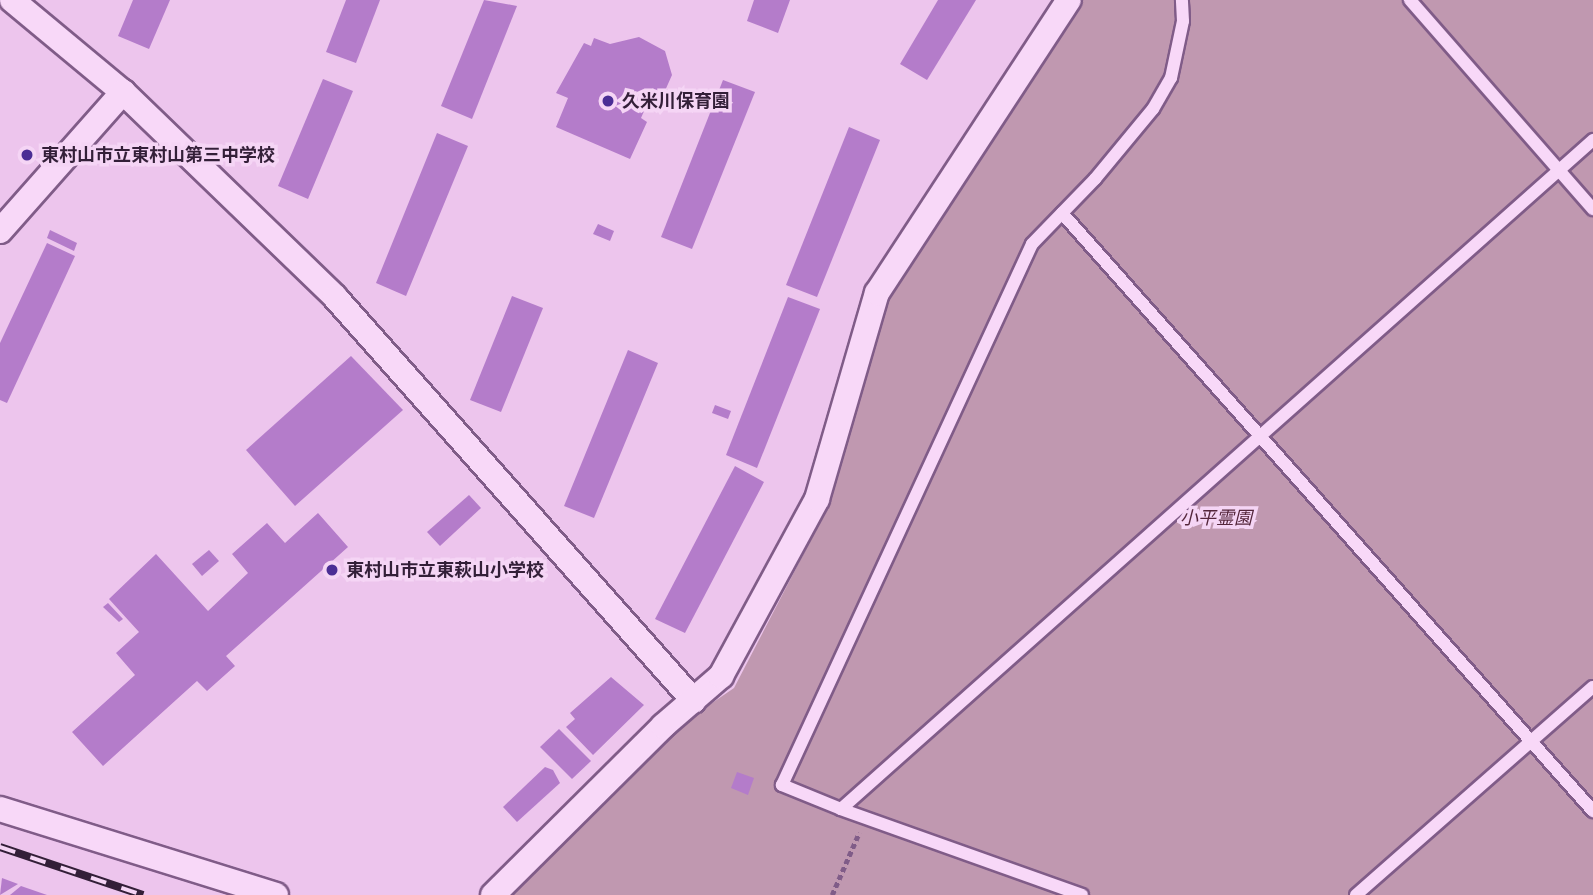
<!DOCTYPE html>
<html>
<head>
<meta charset="utf-8">
<style>
	body { margin:0 }
	#map { position:relative; width:1593px; height:895px; overflow:hidden; background:#edc5ed; font-family:Lora,"Noto Sans JP",serif }
	div>[style] { position:absolute }
	[style*='--x'] { left:calc(var(--x)*1px); top:calc(var(--y)*1px); width:calc(var(--w)*1px); rotate:calc(var(--a)*1deg) }
	.cemetery>* { inset:0; background:#c098b0 }
	.building>* { inset:0; background:#b47cca }
	.path>* { height:4.5px; margin-top:-2.25px; transform-origin:0; background:repeating-linear-gradient(90deg,#805c88 0 5px,transparent 0 8.5px) }
	.roads { filter:drop-shadow(2px 0 #805c88) drop-shadow(-2px 0 #805c88) drop-shadow(0 2px #805c88) drop-shadow(0 -2px #805c88) }
	.service>* { height:12px; margin:-6px; padding:0 6px; transform-origin:6px; border-radius:6px; background:#f8d8f8 }
	.minor>* { height:24px; margin:-12px; padding:0 12px; transform-origin:12px; border-radius:12px; background:#f8d8f8 }
	.rail>* { height:8px; margin-top:-4px; transform-origin:0; background:repeating-linear-gradient(90deg,#f5d5f5 0 16px,#331f38 0 32px); box-sizing:border-box; border-block:2px solid #331f38 }
	.dots>* { width:19px; height:19px; translate:-50% -50%; box-sizing:border-box; border:4px solid #f5d5f5; border-radius:50% }
	span { translate:-50% -50%; white-space:nowrap; text-align:center; line-height:1.15; -webkit-text-stroke:7px #f5d5f5; paint-order:stroke }
	.poi-label { font-size:18px; color:#331f38; font-weight:700 }
	.left { translate:0 -50%; text-align:left }
	.park-label { font-size:18px; color:#54263b; font-style:italic }
</style>
</head>
<body>
<div id="map">
	<div class="cemetery">
		<i style="clip-path:polygon(1079px 0,1593px 0,1593px 895px,504px 895px,677px 727px,734px 688px,830px 503px,884px 293px,952px 185px,1069px 24px)"></i>
	</div>
	<div class="building">
		<i style="clip-path:polygon(133px 0,170px 0,149px 49px,118px 36px)"></i>
		<i style="clip-path:polygon(346px 0,380px 0,356px 63px,326px 52px)"></i>
		<i style="clip-path:polygon(484px 0,517px 6px,472px 119px,441px 106px)"></i>
		<i style="clip-path:polygon(754px 0,790px 0,778px 33px,747px 21px)"></i>
		<i style="clip-path:polygon(938px 0,976px 0,927px 80px,900px 64px)"></i>
		<i style="clip-path:polygon(639px 37px,665px 51px,672px 75px,664px 93px,648px 102px,641px 118px,647px 122px,630px 159px,556px 127px,568px 98px,556px 93px,584px 43px,591px 46px,594px 38px,610px 44px)"></i>
		<i style="clip-path:polygon(323px 79px,353px 91px,308px 199px,278px 186px)"></i>
		<i style="clip-path:polygon(723px 80px,755px 92px,692px 249px,661px 237px)"></i>
		<i style="clip-path:polygon(849px 127px,880px 140px,817px 297px,786px 285px)"></i>
		<i style="clip-path:polygon(437px 133px,468px 146px,406px 296px,376px 283px)"></i>
		<i style="clip-path:polygon(598px 224px,614px 231px,610px 241px,593px 234px)"></i>
		<i style="clip-path:polygon(50px 230px,77px 243px,74px 251px,47px 238px)"></i>
		<i style="clip-path:polygon(47px 243px,75px 256px,7px 403px,0 400px,0 343px)"></i>
		<i style="clip-path:polygon(512px 296px,543px 308px,501px 412px,470px 400px)"></i>
		<i style="clip-path:polygon(788px 297px,820px 309px,757px 468px,726px 455px)"></i>
		<i style="clip-path:polygon(628px 350px,658px 363px,594px 518px,564px 506px)"></i>
		<i style="clip-path:polygon(351px 356px,403px 410px,295px 506px,246px 450px)"></i>
		<i style="clip-path:polygon(715px 405px,731px 411px,728px 419px,712px 413px)"></i>
		<i style="clip-path:polygon(735px 466px,764px 482px,685px 633px,655px 619px)"></i>
		<i style="clip-path:polygon(469px 495px,481px 508px,440px 546px,427px 532px)"></i>
		<i style="clip-path:polygon(318px 513px,348px 547px,226px 656px,235px 666px,207px 691px,197px 681px,103px 766px,72px 732px,135px 675px,116px 653px,139px 632px,109px 599px,156px 554px,208px 611px,248px 573px,232px 554px,267px 523px,285px 543px)"></i>
		<i style="clip-path:polygon(209px 550px,219px 561px,202px 576px,192px 564px)"></i>
		<i style="clip-path:polygon(108px 603px,123px 619px,119px 622px,103px 607px)"></i>
		<i style="clip-path:polygon(611px 677px,644px 705px,593px 755px,566px 727px,575px 719px,570px 713px)"></i>
		<i style="clip-path:polygon(559px 729px,591px 761px,572px 779px,540px 747px)"></i>
		<i style="clip-path:polygon(545px 767px,553px 770px,560px 783px,517px 822px,503px 807px)"></i>
		<i style="clip-path:polygon(737px 772px,754px 778px,748px 795px,731px 788px)"></i>
		<i style="clip-path:polygon(2px 878px,18px 884px,0 895px)"></i>
		<i style="clip-path:polygon(21px 886px,47px 895px,10px 895px)"></i>
	</div>
	<div class="path">
		<i style="--x:832;--y:895;--w:68;--a:-66.5"></i>
	</div>
	<div class="roads">
		<div class="service">
			<i style="--x:1410;--y:0;--w:278;--a:48.8"></i>
			<i style="--x:1062;--y:213;--w:800;--a:48.4"></i>
			<i style="--x:841;--y:809;--w:64;--a:-157.9"></i>
			<i style="--x:782;--y:785;--w:596;--a:-65.2"></i>
			<i style="--x:1032;--y:244;--w:91;--a:-45.9"></i>
			<i style="--x:1095;--y:179;--w:91;--a:-50.4"></i>
			<i style="--x:1153;--y:109;--w:36;--a:-60"></i>
			<i style="--x:1171;--y:78;--w:58;--a:-78.1"></i>
			<i style="--x:1183;--y:21;--w:21;--a:-93"></i>
			<i style="--x:1082;--y:895;--w:256;--a:-160.4"></i>
			<i style="--x:841;--y:809;--w:1007;--a:-41.66"></i>
			<i style="--x:1356;--y:895;--w:315;--a:-41.3"></i>
		</div>
		<div class="minor">
			<i style="--x:12;--y:0;--w:144;--a:39.7"></i>
			<i style="--x:123;--y:92;--w:295;--a:44"></i>
			<i style="--x:335;--y:297;--w:540;--a:48.38"></i>
			<i style="--x:0;--y:231;--w:186;--a:-48.5"></i>
			<i style="--x:0;--y:809;--w:289;--a:17.3"></i>
			<i style="--x:493;--y:895;--w:240;--a:-44.8"></i>
			<i style="--x:663;--y:726;--w:77;--a:-40.8"></i>
			<i style="--x:721;--y:676;--w:201;--a:-61.5"></i>
			<i style="--x:817;--y:499;--w:215;--a:-73.8"></i>
			<i style="--x:877;--y:293;--w:350;--a:-56.8"></i>
		</div>
	</div>
	<div class="rail">
		<i style="--x:0;--y:847;--w:151;--a:18.6"></i>
	</div>
	<div class="dots">
		<i style="left:608px;top:101px;background:#4b2d95"></i>
		<i style="left:27px;top:155px;background:#4b2d95"></i>
		<i style="left:332px;top:570px;background:#4b2d95"></i>
	</div>
	<div class="poi-label">
		<span class="left" style="left:622px;top:101px">久米川保育園</span>
		<span class="left" style="left:41px;top:155px">東村山市立東村山第三中学校</span>
		<span class="left" style="left:346px;top:570px">東村山市立東萩山小学校</span>
	</div>
	<div class="park-label">
		<span style="left:1216px;top:518px">小平霊園</span>
	</div>
</div>
</body>
</html>
